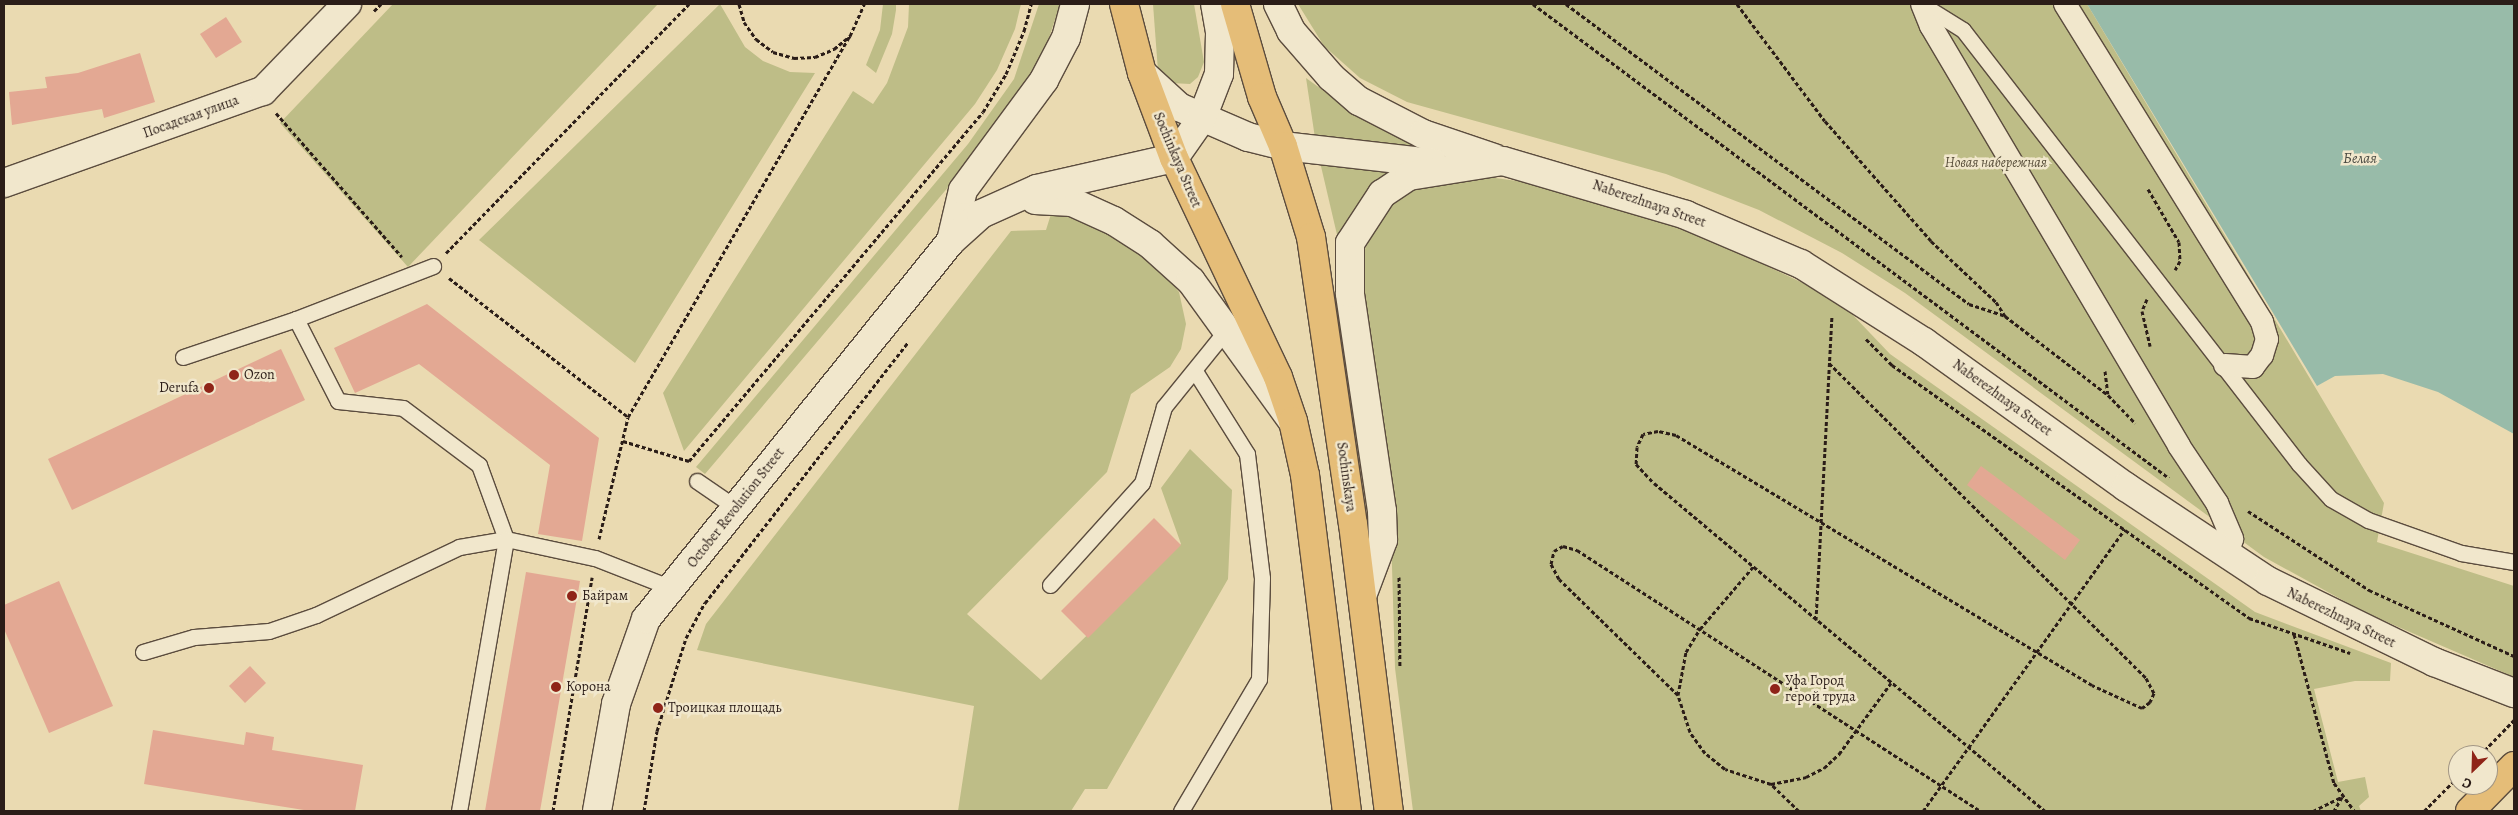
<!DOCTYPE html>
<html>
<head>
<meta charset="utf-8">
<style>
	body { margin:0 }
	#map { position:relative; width:2518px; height:815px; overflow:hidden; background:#eadab1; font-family:Alegreya,serif }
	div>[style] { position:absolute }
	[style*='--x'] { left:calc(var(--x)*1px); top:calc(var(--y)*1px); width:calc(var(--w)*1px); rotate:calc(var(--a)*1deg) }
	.green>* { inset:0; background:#bebd87 }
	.water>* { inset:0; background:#98bba9 }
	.building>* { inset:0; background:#e3a893 }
	.path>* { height:3px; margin-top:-1.5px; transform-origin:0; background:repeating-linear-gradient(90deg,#2b1d18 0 4px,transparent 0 6.5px) }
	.roads { filter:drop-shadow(1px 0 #5b4c3e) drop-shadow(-1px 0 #5b4c3e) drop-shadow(0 1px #5b4c3e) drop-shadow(0 -1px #5b4c3e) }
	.service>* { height:15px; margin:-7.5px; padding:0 7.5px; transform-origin:7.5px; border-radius:7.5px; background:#f1e7cc }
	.pedestrian>* { height:22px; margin:-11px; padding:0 11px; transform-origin:11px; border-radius:11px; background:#f1e7cc }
	.minor>* { height:28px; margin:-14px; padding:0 14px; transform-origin:14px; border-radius:14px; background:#f1e7cc }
	.tertiary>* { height:28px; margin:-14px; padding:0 14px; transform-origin:14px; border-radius:14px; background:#f1e7cc }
	.primary>* { height:28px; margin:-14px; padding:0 14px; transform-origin:14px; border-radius:14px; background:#e5bd78 }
	.dots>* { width:14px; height:14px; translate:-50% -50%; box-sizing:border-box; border:2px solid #f1e7cc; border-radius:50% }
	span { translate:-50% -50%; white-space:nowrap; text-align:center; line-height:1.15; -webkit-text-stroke:5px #f1e7cc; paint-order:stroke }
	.street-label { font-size:14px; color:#2b1d18 }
	.park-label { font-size:14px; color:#574d39; font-style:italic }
	.poi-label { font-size:14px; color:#2b1d18 }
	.left { translate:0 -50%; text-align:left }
	.right { translate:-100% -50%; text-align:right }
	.water-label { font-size:15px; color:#4c4c44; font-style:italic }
	.frame { position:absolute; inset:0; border:5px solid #2b1d18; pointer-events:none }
	.north { position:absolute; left:2448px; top:745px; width:50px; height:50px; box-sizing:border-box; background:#f1e7cc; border:1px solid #a29684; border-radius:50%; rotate:204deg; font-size:14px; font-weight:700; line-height:20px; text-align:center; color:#2b1d18 }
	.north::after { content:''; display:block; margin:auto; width:18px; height:22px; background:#8f2418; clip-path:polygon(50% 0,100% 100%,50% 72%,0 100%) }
</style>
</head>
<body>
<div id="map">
	<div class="green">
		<i style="clip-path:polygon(393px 4px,658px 4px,408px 267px,280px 123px)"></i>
		<i style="clip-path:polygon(720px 4px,745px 47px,763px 61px,790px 72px,815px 73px,635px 363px,479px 240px)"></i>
		<i style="clip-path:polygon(883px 4px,896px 4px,896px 10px,892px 34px,876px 73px,866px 65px,880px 30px)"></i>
		<i style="clip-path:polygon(909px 4px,1021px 4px,1015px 29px,997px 70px,975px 104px,684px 451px,663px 393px,853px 91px,873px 104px,887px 83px,908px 27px)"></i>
		<i style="clip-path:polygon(1039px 4px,1060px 4px,1049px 38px,1028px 85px,978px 152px,705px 474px,696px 467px,968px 144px,1014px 79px)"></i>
		<i style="clip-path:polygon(1153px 4px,1194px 4px,1204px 62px,1198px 77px,1190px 84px,1171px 83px,1158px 71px)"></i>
		<i style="clip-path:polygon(1298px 4px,2087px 4px,2384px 503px,2377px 542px,2514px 586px,2514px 677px,2366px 613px,2264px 557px,1905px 293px,1842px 253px,1759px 210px,1666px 174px,1407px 102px,1360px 78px,1324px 46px)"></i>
		<i style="clip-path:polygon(1306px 78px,1353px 112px,1435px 150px,1315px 138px)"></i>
		<i style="clip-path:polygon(1320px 162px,1395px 169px,1338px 239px)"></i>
		<i style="clip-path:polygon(1488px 177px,1538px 184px,1695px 232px,1807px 285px,1849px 311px,1890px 354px,2255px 612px,2391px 663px,2390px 681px,2355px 681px,2314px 689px,2338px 782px,2365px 777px,2369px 797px,2359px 806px,2361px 811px,1413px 811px,1395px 668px,1391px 533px,1361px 329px,1361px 256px,1388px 207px,1409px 189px)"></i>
		<i style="clip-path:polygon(1051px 214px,1091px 220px,1159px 267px,1179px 292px,1186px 324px,1181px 349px,1170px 367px,1131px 394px,1107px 472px,967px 614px,1041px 680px,1181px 544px,1161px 488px,1190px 449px,1232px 490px,1228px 579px,1107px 789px,1085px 789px,1071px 811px,958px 811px,974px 706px,697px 650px,706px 624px,1011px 231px,1046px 230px)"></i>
	</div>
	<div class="water">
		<i style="clip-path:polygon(2087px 4px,2514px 4px,2514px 434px,2438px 392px,2383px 374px,2335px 376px,2317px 386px)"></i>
	</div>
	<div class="building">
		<i style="clip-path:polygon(226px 17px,242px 42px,216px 58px,200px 34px)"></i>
		<i style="clip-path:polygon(140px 53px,155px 102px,104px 118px,102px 109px,12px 125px,9px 92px,47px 88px,45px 77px,78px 73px)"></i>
		<i style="clip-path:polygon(427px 304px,599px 438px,582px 541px,538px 534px,550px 465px,419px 364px,355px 393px,334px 348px)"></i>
		<i style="clip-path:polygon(281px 349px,305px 400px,72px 510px,48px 459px)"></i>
		<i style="clip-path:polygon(1981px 466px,2080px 540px,2065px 560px,1967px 485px)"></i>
		<i style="clip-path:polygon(1154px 518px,1181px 545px,1088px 638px,1061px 611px)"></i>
		<i style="clip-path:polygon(526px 572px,580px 581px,540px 811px,485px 811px)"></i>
		<i style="clip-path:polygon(59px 581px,113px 706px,49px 733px,4px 629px,4px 605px)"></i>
		<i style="clip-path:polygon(250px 666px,266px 683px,245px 703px,229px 686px)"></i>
		<i style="clip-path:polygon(153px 730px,244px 745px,246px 732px,274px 737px,272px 750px,363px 765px,355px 811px,310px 811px,144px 784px)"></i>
	</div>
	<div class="path">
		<i style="--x:739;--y:4;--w:19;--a:74"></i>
		<i style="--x:744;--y:22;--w:21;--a:55"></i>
		<i style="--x:756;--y:39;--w:21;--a:37"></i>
		<i style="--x:773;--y:52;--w:22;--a:16"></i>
		<i style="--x:794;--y:58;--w:21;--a:-3"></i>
		<i style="--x:815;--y:57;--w:21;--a:-23"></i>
		<i style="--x:834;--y:49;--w:21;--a:-39"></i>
		<i style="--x:850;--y:36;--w:35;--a:-66"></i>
		<i style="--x:1533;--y:4;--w:793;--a:36.7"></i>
		<i style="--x:1566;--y:4;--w:502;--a:36.66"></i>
		<i style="--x:1969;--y:304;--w:38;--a:18"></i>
		<i style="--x:2005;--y:316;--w:130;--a:37.5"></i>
		<i style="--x:2108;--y:395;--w:39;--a:46"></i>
		<i style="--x:1737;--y:4;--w:146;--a:53.1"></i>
		<i style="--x:1825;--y:121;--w:160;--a:48.5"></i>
		<i style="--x:1931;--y:241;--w:89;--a:43.2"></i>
		<i style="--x:1996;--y:302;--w:17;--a:57"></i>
		<i style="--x:374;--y:11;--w:10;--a:-45"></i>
		<i style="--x:276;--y:113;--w:191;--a:48.8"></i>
		<i style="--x:2148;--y:189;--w:61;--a:59.7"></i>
		<i style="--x:2179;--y:242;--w:19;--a:87"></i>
		<i style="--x:2180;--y:261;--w:10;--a:119"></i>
		<i style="--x:446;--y:253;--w:348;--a:-45.7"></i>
		<i style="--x:449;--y:278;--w:227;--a:37.8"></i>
		<i style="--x:2147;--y:299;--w:13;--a:113"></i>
		<i style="--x:2142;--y:311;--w:36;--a:77"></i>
		<i style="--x:1866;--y:339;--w:37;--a:45"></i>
		<i style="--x:1892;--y:365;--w:438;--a:35.3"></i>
		<i style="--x:2249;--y:618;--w:107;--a:19.1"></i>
		<i style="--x:1829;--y:363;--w:447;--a:44.8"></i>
		<i style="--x:2146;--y:678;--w:17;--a:62"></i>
		<i style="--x:2154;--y:693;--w:10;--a:114"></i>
		<i style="--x:2150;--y:702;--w:10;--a:143"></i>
		<i style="--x:2142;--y:708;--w:55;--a:-155.3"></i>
		<i style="--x:2092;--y:685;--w:485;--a:-149"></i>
		<i style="--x:1676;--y:435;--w:18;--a:-167"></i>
		<i style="--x:1658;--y:431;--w:15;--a:169"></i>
		<i style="--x:1643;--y:434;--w:14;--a:115"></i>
		<i style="--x:1637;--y:447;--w:17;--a:93"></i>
		<i style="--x:1636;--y:464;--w:26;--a:47"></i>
		<i style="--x:1654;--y:483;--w:510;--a:39.99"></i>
		<i style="--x:2105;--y:371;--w:23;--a:83"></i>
		<i style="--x:623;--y:441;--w:69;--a:16.9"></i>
		<i style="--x:689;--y:461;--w:456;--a:-49.9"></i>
		<i style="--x:983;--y:112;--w:44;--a:-58.8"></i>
		<i style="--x:1006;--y:74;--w:47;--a:-67.3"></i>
		<i style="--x:1024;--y:31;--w:28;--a:-75"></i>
		<i style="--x:2248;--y:511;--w:145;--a:33.1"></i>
		<i style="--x:2369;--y:590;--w:159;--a:24.5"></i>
		<i style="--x:599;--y:539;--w:125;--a:-76.6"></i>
		<i style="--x:628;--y:417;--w:441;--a:-59.8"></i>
		<i style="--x:1399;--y:577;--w:89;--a:89.4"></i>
		<i style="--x:1816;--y:620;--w:304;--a:-87"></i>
		<i style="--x:2294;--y:634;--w:154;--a:75"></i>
		<i style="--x:2334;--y:783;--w:34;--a:54"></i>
		<i style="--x:1678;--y:695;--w:44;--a:-79.5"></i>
		<i style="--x:1686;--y:652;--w:27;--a:-59"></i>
		<i style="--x:1700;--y:629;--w:82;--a:-49.5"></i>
		<i style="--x:2480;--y:755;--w:49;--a:-45.8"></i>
		<i style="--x:1771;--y:784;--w:36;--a:-11"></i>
		<i style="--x:1806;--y:777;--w:20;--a:-27"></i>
		<i style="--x:1824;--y:768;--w:21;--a:-43"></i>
		<i style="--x:1839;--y:754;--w:88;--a:-53.8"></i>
		<i style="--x:553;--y:811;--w:237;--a:-80.5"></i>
		<i style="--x:644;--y:811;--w:81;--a:-80.8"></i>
		<i style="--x:657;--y:731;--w:97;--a:-72.7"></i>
		<i style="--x:686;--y:638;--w:40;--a:-62"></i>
		<i style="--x:705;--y:603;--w:331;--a:-52.1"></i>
		<i style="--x:1799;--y:811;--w:39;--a:-136"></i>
		<i style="--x:1771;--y:784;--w:48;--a:-161.9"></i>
		<i style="--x:1725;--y:769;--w:26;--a:-141"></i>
		<i style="--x:1705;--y:753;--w:26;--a:-126"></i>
		<i style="--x:1690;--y:732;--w:39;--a:-108"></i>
		<i style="--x:1678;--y:695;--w:166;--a:-135.7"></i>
		<i style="--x:1559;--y:579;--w:17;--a:-118"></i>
		<i style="--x:1551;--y:564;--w:13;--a:-77"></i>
		<i style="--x:1554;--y:551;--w:10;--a:-29"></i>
		<i style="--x:1563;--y:546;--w:15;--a:16"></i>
		<i style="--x:1577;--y:550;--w:481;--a:32.9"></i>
		<i style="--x:1923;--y:811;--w:347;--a:-54.4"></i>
		<i style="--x:2313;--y:811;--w:32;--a:-26"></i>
		<i style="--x:2342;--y:797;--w:16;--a:120"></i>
		<i style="--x:2424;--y:811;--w:48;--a:-45"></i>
	</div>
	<div class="roads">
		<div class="service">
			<i style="--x:1923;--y:5;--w:47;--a:32"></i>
			<i style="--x:1963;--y:30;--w:549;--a:52.25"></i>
			<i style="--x:2299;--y:464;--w:47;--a:47.6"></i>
			<i style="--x:2331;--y:499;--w:43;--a:29.6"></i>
			<i style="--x:2368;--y:520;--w:99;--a:19.5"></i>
			<i style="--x:2461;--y:553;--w:54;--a:9.6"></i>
			<i style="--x:296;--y:319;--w:92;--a:62.9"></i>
			<i style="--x:338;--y:401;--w:65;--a:6.1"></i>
			<i style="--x:403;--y:408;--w:95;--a:36.9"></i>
			<i style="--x:479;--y:465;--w:79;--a:70"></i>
			<i style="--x:506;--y:539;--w:91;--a:12.1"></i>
			<i style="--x:595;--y:558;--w:85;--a:21.4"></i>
			<i style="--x:183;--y:357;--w:119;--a:-18.6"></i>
			<i style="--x:296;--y:319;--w:147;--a:-21.1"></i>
			<i style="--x:697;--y:481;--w:46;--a:34.4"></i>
			<i style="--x:1050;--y:585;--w:137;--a:-48"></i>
			<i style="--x:1142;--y:483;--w:79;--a:-73.9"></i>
			<i style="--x:1164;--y:407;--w:102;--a:-51"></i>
			<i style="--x:143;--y:652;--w:53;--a:-16.4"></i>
			<i style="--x:194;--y:637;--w:75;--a:-4.6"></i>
			<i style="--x:269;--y:631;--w:50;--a:-18.8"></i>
			<i style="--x:316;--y:615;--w:158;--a:-25.4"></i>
			<i style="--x:459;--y:547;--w:48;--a:-9.7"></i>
			<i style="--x:506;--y:539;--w:276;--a:99.8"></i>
			<i style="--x:1181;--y:811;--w:153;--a:-59.4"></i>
			<i style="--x:1259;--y:679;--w:101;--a:-88.3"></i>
			<i style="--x:1262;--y:578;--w:125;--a:-96.9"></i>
			<i style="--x:1247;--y:454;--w:98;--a:-122.1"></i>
		</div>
		<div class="pedestrian">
			<i style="--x:1922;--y:4;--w:24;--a:68"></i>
			<i style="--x:1931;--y:26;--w:488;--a:59.4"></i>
			<i style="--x:2179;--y:446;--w:69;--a:56.3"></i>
			<i style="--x:2217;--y:503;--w:39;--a:67"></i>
			<i style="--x:2232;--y:539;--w:18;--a:106"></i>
			<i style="--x:2065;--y:4;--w:374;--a:58.2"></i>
			<i style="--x:2262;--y:322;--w:18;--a:74"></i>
			<i style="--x:2267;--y:339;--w:17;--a:107"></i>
			<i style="--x:2262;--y:355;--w:15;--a:127"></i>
			<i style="--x:2253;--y:367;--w:28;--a:-176"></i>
		</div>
		<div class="minor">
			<i style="--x:4;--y:183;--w:275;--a:-19.6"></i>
			<i style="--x:263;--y:91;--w:121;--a:-46"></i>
		</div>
		<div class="tertiary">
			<i style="--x:1278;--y:4;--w:30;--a:64"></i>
			<i style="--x:1291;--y:31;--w:61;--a:49"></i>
			<i style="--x:1331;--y:77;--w:37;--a:41"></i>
			<i style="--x:1359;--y:101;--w:72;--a:27.3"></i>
			<i style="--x:1423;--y:134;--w:75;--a:18.7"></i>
			<i style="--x:1142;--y:73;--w:50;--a:42.6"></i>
			<i style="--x:1179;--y:107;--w:75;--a:23.5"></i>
			<i style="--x:1248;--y:137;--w:36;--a:14"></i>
			<i style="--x:1283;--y:146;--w:151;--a:6.5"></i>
			<i style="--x:1035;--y:200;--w:37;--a:3"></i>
			<i style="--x:1072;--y:202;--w:46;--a:24.3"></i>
			<i style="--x:1114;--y:221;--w:43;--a:32.6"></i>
			<i style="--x:1150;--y:244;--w:55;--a:42.1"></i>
			<i style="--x:1191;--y:281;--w:170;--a:54.1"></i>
			<i style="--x:951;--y:241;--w:52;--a:-76.8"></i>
			<i style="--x:963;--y:190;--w:137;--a:-53.6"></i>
			<i style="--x:1044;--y:80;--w:47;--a:-62.4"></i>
			<i style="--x:1066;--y:38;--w:35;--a:-75"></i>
			<i style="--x:1362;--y:596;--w:60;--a:-69.4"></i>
			<i style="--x:1383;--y:540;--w:29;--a:-92"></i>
			<i style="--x:1382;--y:511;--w:220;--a:-98.4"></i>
			<i style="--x:1350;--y:293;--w:50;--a:-90"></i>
			<i style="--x:1350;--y:243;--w:59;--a:-56.9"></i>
			<i style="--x:1382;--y:194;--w:32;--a:-34"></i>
			<i style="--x:1409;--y:176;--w:95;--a:-9.1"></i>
			<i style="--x:1503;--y:161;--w:191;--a:16.4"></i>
			<i style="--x:1686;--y:215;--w:125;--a:23.1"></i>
			<i style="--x:1801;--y:264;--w:146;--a:32.4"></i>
			<i style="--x:1924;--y:342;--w:249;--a:35.7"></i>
			<i style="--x:2126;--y:487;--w:170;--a:33.5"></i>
			<i style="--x:2268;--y:581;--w:185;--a:26"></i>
			<i style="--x:2434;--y:662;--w:86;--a:21.2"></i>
			<i style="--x:597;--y:811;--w:109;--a:-79.9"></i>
			<i style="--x:616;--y:704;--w:90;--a:-70.6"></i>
			<i style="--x:646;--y:619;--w:486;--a:-51.1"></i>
			<i style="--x:951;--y:241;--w:40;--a:-42"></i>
			<i style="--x:981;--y:214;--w:61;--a:-24.1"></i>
			<i style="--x:1037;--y:189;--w:140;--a:-12.8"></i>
			<i style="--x:1174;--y:158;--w:49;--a:-55"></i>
			<i style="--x:1202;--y:118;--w:47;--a:-68.9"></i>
			<i style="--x:1219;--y:74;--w:42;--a:-88.6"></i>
			<i style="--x:1220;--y:32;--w:28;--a:-100"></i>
		</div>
		<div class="primary">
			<i style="--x:1124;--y:4;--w:71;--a:75.4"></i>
			<i style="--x:1142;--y:73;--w:91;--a:69.4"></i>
			<i style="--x:1174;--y:158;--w:242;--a:64.6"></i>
			<i style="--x:1278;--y:377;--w:46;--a:71.2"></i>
			<i style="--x:1293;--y:421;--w:55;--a:77.5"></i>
			<i style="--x:1305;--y:475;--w:339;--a:82.9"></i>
			<i style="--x:1235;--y:4;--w:97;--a:73.8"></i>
			<i style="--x:1262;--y:97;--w:53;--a:66.8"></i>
			<i style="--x:1283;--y:146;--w:95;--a:72.9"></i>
			<i style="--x:1311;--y:237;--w:290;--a:81.7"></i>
			<i style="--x:1353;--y:524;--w:289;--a:82.9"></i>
			<i style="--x:2470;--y:811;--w:63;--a:-45.6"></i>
		</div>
	</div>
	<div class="dots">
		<i style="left:234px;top:375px;background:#8f2418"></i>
		<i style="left:209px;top:388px;background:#8f2418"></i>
		<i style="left:572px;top:596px;background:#8f2418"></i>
		<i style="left:556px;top:687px;background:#8f2418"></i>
		<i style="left:1775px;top:689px;background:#8f2418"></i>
		<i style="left:658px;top:708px;background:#8f2418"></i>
	</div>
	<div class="street-label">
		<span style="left:191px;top:117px;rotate:-20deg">Посадская улица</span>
		<span style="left:1177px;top:160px;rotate:67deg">Sochinkaya Street</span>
		<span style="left:1649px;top:204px;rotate:19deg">Naberezhnaya Street</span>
		<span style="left:2002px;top:398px;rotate:36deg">Naberezhnaya Street</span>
		<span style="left:1346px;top:477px;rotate:82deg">Sochinskaya</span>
		<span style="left:736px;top:508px;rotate:-52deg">October Revolution Street</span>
		<span style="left:2341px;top:618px;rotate:26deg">Naberezhnaya Street</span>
	</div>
	<div class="park-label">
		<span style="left:1996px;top:163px">Новая набережная</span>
	</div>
	<div class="poi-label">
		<span class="left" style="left:244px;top:375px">Ozon</span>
		<span class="right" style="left:199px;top:388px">Derufa</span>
		<span class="left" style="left:582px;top:596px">Байрам</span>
		<span class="left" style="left:1785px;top:689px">Уфа Город<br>герой труда</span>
		<span class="left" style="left:566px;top:687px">Корона</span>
		<span class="left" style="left:668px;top:708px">Троицкая площадь</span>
	</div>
	<div class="water-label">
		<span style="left:2360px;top:159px">Белая</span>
	</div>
	<div class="frame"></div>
	<div class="north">С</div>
</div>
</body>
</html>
